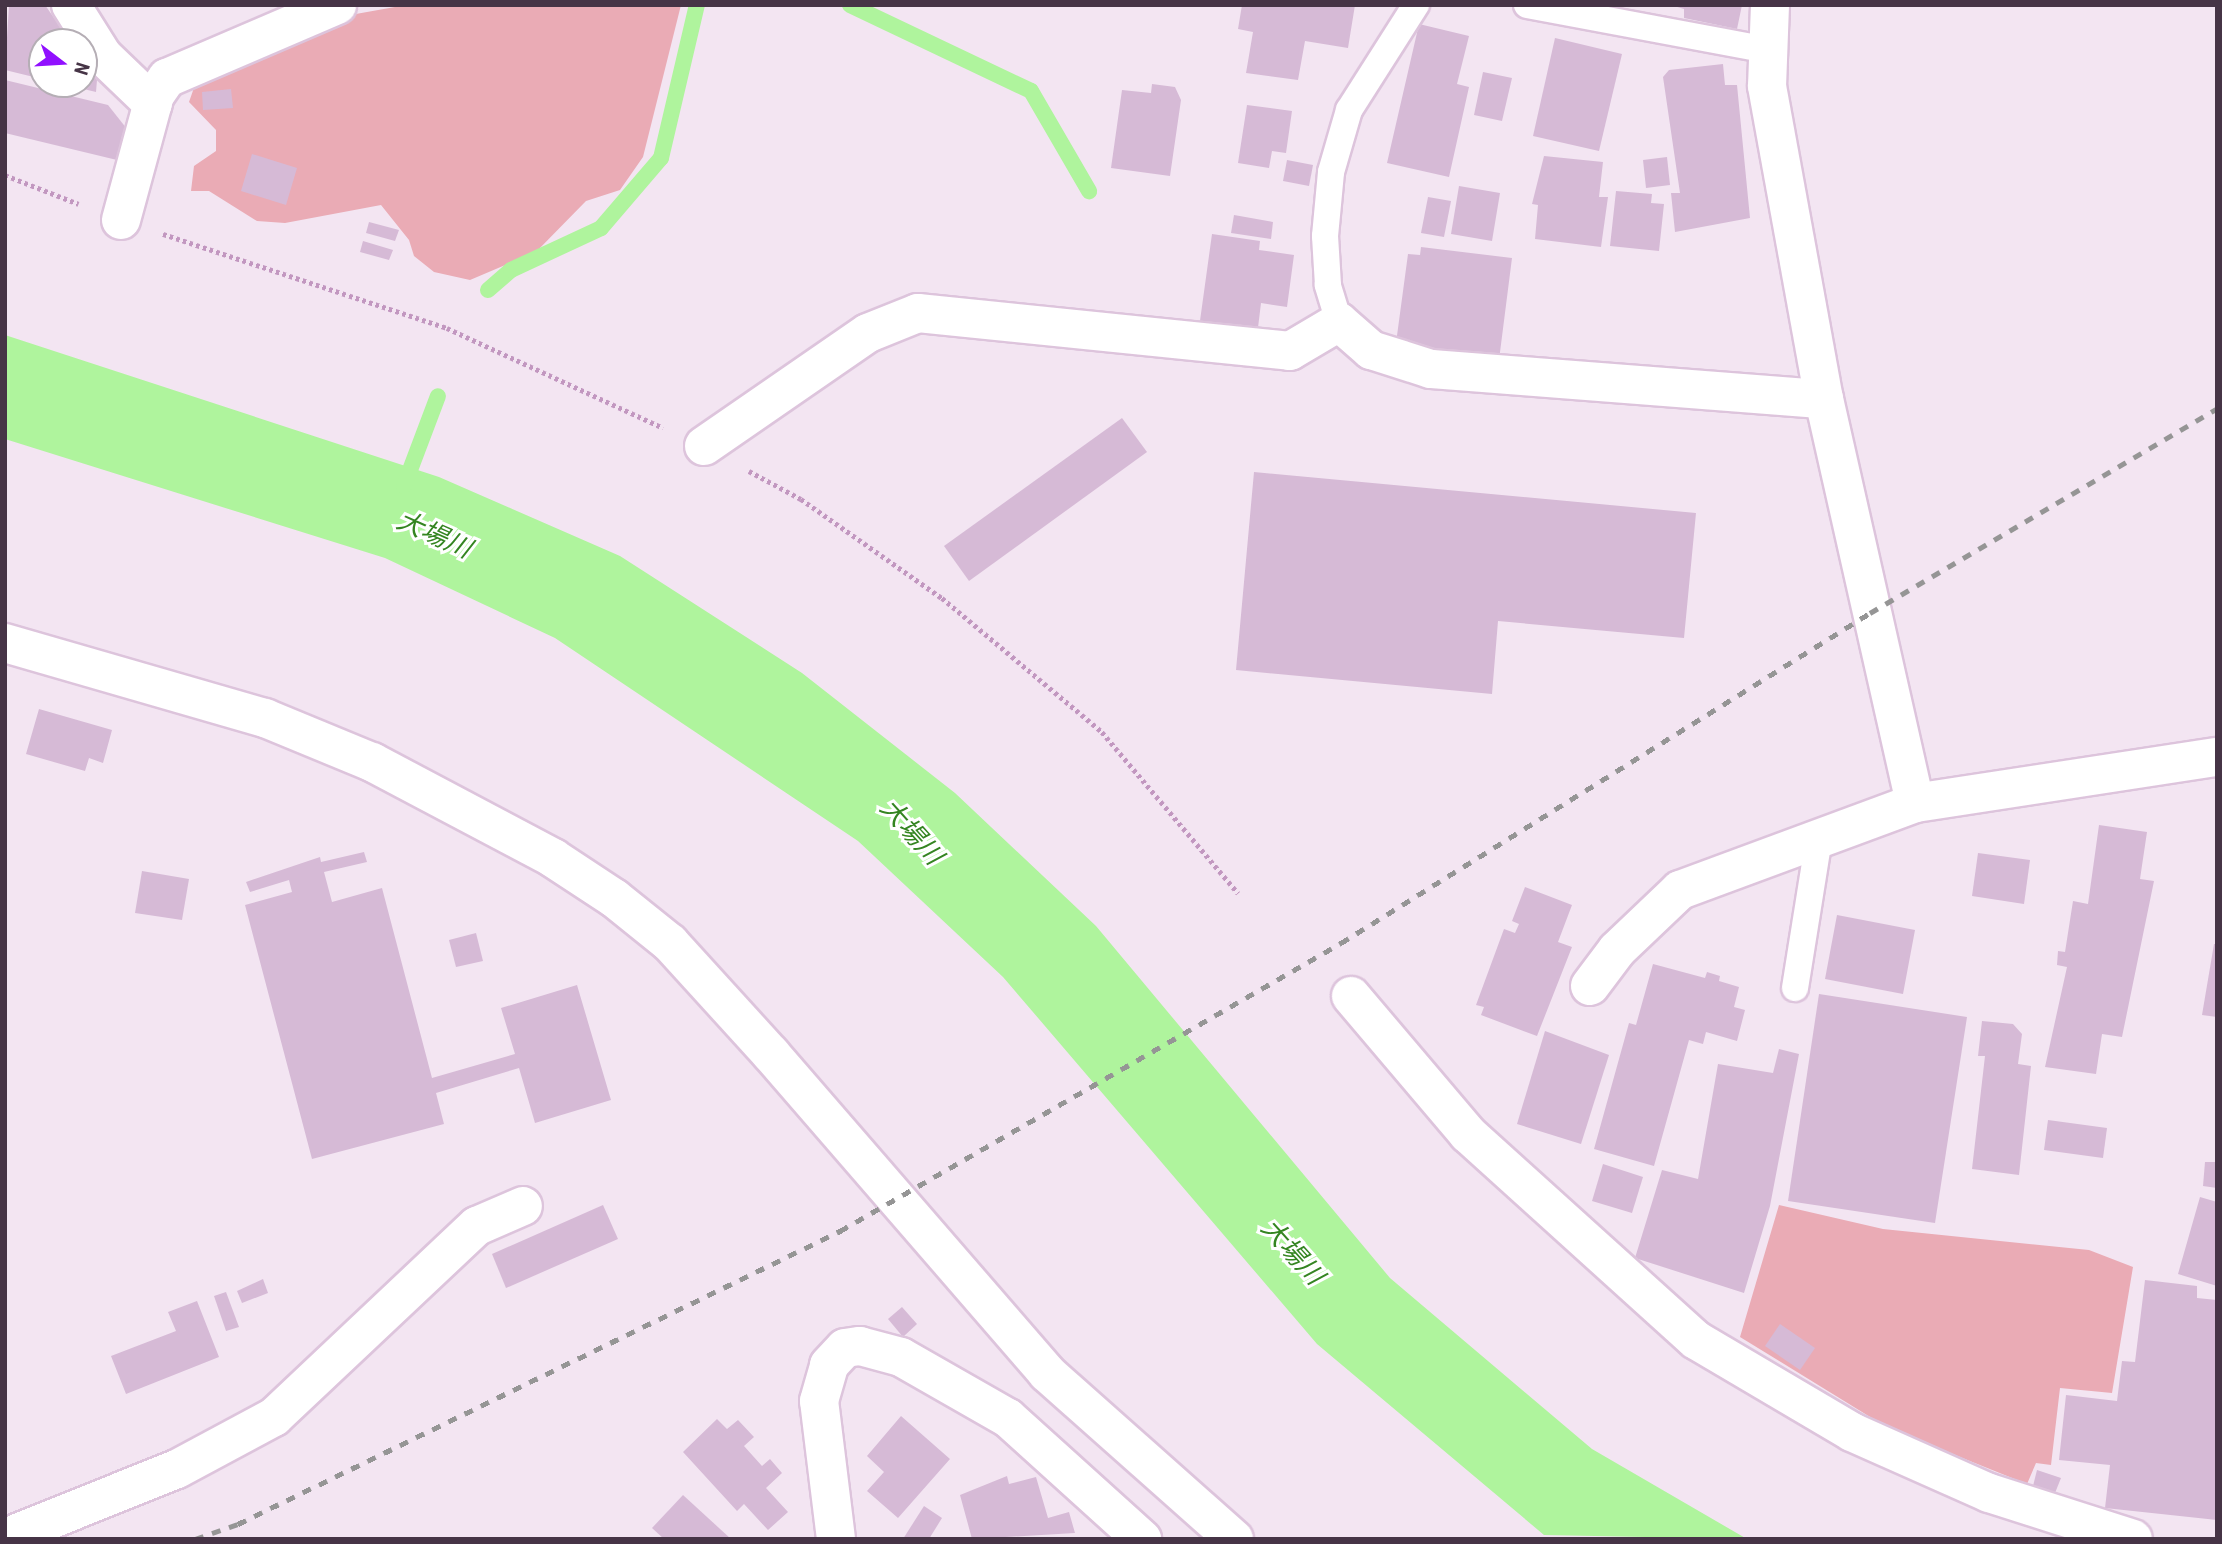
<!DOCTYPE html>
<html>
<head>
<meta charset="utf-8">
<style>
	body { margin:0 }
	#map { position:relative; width:2222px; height:1544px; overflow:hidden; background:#f3e5f2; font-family:"Roboto Condensed","Noto Sans JP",sans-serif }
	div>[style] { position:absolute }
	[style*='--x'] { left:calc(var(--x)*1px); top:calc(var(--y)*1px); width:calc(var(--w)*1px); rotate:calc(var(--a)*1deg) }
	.green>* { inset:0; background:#eaabb5 }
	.water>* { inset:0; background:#aff49d }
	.stream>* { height:16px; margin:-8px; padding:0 8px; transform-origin:8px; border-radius:8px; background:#aff49d }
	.building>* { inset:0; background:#d6bad6 }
	.path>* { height:4.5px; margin-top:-2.25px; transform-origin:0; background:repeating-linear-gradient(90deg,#c297c0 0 3.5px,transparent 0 7px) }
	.roads { filter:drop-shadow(2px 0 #ddc4dc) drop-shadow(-2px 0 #ddc4dc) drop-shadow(0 2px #ddc4dc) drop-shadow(0 -2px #ddc4dc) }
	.service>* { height:26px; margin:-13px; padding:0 13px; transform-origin:13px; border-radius:13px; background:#fff }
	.minor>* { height:38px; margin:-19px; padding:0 19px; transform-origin:19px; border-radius:19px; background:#fff }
	.tertiary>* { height:38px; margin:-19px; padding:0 19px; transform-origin:19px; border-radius:19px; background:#fff }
	.rail>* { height:5px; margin-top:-2.5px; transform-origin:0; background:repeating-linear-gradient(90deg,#959595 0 9px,transparent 0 18px) }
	span { translate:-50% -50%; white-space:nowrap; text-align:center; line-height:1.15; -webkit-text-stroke:6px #fff; paint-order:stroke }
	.water-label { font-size:26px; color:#348521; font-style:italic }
	.frame { position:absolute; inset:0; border:7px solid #463446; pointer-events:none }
	.north { position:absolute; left:28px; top:28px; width:70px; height:70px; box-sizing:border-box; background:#fff; border:2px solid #b5aeb5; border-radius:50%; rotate:107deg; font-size:19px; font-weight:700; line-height:28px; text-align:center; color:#463446 }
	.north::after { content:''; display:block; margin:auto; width:24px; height:32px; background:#9110ff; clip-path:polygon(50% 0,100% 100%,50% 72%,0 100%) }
</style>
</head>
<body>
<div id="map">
	<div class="green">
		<i style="clip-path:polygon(406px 5px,681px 5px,643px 157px,620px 190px,586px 201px,536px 252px,470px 280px,434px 272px,414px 256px,409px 240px,381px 205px,285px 223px,257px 221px,209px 191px,191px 191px,194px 166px,216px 151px,216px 130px,189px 102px,196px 82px,328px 19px)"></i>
		<i style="clip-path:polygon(1779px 1205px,1883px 1229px,2089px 1250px,2133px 1267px,2112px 1393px,2060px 1388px,2051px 1465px,2036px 1463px,2027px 1484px,1888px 1428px,1740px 1337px)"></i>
	</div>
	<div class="water">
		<i style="clip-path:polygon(5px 335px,439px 477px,620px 556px,802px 673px,955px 793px,1096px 926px,1390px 1278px,1592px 1449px,1747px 1539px,1544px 1535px,1317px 1344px,1003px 977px,858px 841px,555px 638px,385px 558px,5px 439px)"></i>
	</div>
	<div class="stream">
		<i style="--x:850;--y:5;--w:200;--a:25.4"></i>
		<i style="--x:1031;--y:91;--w:116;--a:59.9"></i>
		<i style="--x:488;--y:290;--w:30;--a:-41"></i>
		<i style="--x:511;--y:270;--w:99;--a:-25"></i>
		<i style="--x:601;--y:228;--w:92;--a:-49.4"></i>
		<i style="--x:661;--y:158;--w:157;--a:-76.8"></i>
		<i style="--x:404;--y:486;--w:96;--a:-69.3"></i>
	</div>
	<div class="building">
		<i style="clip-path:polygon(9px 5px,45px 5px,71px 42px,42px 42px,42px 79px,5px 70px)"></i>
		<i style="clip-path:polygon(1242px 5px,1355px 5px,1348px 48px,1305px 41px,1298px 80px,1246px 73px,1253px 32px,1238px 29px)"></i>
		<i style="clip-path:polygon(1742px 5px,1737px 29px,1684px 18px,1684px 9px,1674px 6px)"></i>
		<i style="clip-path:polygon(1419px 24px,1469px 36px,1457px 84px,1469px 87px,1449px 177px,1387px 163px)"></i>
		<i style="clip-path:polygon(1555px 38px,1622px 54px,1599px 151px,1533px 136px)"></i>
		<i style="clip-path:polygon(84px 61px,97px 80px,96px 92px,67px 85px,84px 84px)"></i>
		<i style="clip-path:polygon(1723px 64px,1725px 85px,1737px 85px,1750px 218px,1675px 232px,1671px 193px,1680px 193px,1663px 77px,1669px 70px)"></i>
		<i style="clip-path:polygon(1483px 72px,1512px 78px,1502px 121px,1474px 115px)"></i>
		<i style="clip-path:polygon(5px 80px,108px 105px,127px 129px,117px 160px,5px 133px)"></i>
		<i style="clip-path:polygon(1152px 84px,1175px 87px,1181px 100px,1170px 176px,1111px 168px,1122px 90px,1151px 93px)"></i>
		<i style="clip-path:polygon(231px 89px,233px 108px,203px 110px,202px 92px)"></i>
		<i style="clip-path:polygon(1247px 105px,1292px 111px,1286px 153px,1272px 151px,1269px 168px,1238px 163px)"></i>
		<i style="clip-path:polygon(252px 154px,297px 168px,286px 205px,241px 191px)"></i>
		<i style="clip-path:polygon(1544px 156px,1603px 162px,1599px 197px,1608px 197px,1601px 247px,1535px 239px,1538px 205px,1532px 204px)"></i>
		<i style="clip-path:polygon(1667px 157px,1670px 185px,1646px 188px,1643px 160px)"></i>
		<i style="clip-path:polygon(1287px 160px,1313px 165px,1309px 186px,1283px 181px)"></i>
		<i style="clip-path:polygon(1459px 186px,1500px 193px,1492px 241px,1451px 234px)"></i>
		<i style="clip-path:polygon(1616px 191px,1652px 194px,1651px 203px,1664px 204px,1659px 251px,1610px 246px)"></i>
		<i style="clip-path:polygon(1428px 197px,1451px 201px,1444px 237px,1421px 233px)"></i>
		<i style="clip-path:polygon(1234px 215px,1273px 222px,1271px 239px,1231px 233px)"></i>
		<i style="clip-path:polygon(369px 222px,399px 230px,395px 241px,366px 233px)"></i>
		<i style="clip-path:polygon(1212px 234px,1260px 241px,1259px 250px,1294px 255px,1287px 307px,1261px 303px,1257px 336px,1199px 328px)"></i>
		<i style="clip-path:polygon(363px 241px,393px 250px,389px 260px,360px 252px)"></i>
		<i style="clip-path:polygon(1421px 247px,1512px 258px,1499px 360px,1396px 343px,1408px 254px,1420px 255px)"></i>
		<i style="clip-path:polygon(1122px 418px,1147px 452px,969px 581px,944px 546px)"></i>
		<i style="clip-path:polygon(1254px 472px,1696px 513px,1684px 638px,1498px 621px,1492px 694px,1236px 670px)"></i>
		<i style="clip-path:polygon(39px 709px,112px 730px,103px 763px,89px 758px,85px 771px,26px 754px)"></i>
		<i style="clip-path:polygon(2099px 825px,2147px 832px,2140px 879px,2154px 881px,2122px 1037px,2102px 1034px,2096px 1074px,2045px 1067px,2067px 967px,2057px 965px,2058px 951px,2065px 952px,2073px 901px,2088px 904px)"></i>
		<i style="clip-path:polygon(364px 852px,367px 862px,324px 872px,332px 902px,382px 888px,432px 1078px,515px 1054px,501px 1008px,577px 985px,611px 1100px,535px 1123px,519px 1068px,436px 1093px,444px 1124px,312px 1159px,245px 905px,292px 892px,289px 880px,250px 892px,246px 882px,320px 857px,321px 862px)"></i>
		<i style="clip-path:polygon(1978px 853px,2030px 860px,2024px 904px,1972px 896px)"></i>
		<i style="clip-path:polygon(142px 871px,189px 879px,182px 920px,135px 913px)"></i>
		<i style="clip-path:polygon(1525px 887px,1572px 905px,1558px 942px,1572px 947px,1537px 1036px,1481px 1015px,1484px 1007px,1476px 1005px,1504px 929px,1515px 933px,1519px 924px,1512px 921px)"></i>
		<i style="clip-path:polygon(1837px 915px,1915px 930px,1903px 994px,1825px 979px)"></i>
		<i style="clip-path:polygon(476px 933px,483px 961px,456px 967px,449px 940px)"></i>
		<i style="clip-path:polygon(2214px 944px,2217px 944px,2217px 1017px,2202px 1015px)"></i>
		<i style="clip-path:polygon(1653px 964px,1705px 978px,1707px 972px,1720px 976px,1719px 981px,1739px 987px,1734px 1007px,1745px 1010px,1737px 1041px,1706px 1032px,1703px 1044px,1689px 1040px,1654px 1166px,1594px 1149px,1629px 1023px,1636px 1025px)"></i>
		<i style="clip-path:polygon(1819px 994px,1967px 1017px,1935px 1223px,1788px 1201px)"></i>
		<i style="clip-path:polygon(1982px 1021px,2013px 1024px,2022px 1034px,2018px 1064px,2031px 1066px,2019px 1175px,1972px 1169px,1985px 1056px,1978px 1056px)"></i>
		<i style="clip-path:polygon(1545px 1031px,1609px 1055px,1581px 1144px,1517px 1124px)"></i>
		<i style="clip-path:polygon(1779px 1049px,1799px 1054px,1770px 1206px,1744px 1293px,1635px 1258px,1662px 1170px,1698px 1179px,1718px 1064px,1773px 1073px)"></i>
		<i style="clip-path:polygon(2048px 1120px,2107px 1128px,2103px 1158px,2044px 1150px)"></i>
		<i style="clip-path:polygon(2205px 1162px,2217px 1162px,2217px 1188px,2203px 1186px)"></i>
		<i style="clip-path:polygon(1603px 1164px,1643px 1177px,1632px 1213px,1592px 1201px)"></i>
		<i style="clip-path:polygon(2200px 1197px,2217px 1202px,2217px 1286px,2178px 1274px)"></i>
		<i style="clip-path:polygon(603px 1205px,618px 1239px,506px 1288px,492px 1254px)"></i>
		<i style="clip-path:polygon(263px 1279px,268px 1293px,242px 1303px,237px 1291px)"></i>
		<i style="clip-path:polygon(2145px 1280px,2197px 1286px,2197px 1298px,2217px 1300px,2217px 1520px,2105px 1508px,2110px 1465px,2059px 1460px,2066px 1395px,2117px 1401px,2122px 1361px,2135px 1362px)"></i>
		<i style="clip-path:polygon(226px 1292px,239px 1327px,226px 1331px,214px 1296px)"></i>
		<i style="clip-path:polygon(197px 1301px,219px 1357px,126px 1394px,111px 1356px,176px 1331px,168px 1312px)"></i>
		<i style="clip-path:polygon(902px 1307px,917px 1324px,903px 1337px,888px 1319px)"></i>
		<i style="clip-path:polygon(1780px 1324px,1815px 1348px,1800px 1370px,1765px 1346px)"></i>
		<i style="clip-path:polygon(901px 1416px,950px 1459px,898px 1518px,867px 1491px,884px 1472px,867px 1456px)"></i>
		<i style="clip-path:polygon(717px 1419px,727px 1429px,738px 1420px,754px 1437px,744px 1446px,762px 1466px,770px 1459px,782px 1473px,766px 1488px,788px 1512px,768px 1530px,744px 1504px,737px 1511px,683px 1452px)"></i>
		<i style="clip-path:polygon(2037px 1470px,2061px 1478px,2055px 1493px,2033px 1486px)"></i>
		<i style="clip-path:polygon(1007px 1476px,1009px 1484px,1036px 1477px,1048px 1518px,1069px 1512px,1075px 1533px,972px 1539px,960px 1495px)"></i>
		<i style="clip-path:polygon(683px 1495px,731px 1539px,664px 1539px,652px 1528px)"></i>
		<i style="clip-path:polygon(924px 1506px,942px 1518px,929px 1539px,903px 1539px)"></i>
	</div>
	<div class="path">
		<i style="--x:5;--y:175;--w:79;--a:21.4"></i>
		<i style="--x:163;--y:234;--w:299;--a:18.3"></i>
		<i style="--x:447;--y:328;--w:238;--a:24.8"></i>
		<i style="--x:749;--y:471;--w:59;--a:28.3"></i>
		<i style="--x:801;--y:499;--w:172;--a:35.1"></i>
		<i style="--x:942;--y:598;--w:209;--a:39.9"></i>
		<i style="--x:1102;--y:732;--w:211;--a:49.8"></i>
	</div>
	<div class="roads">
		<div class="service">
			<i style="--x:1527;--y:5;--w:245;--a:10.6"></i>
			<i style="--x:1339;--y:322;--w:39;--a:-107"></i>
			<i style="--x:1328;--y:285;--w:49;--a:-93.5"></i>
			<i style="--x:1325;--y:236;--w:64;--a:-84.6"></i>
			<i style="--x:1331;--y:172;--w:65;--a:-73.8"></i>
			<i style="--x:1349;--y:110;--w:125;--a:-57.5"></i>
			<i style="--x:1795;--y:988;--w:152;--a:-80.9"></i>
		</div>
		<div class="minor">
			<i style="--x:71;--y:5;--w:60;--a:57.9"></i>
			<i style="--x:103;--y:56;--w:69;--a:43.8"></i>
			<i style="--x:1770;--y:5;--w:81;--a:92.1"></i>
			<i style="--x:1767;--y:86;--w:318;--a:79.7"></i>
			<i style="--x:1824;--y:399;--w:414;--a:77.3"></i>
			<i style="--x:1915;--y:803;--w:305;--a:-8.7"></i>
			<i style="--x:121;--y:220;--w:130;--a:-74.8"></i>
			<i style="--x:155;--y:95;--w:21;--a:-55"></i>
			<i style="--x:167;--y:78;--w:185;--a:-23.2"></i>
			<i style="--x:704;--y:446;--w:199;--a:-34.6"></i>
			<i style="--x:868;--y:333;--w:54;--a:-21.8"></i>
			<i style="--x:918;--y:313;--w:374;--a:5.8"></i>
			<i style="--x:1290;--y:351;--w:57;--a:-30.6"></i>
			<i style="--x:1339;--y:322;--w:43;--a:41.2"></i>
			<i style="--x:1371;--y:350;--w:63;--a:17.6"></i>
			<i style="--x:1431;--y:369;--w:394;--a:4.4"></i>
			<i style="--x:1590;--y:986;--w:45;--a:-53.1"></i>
			<i style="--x:1617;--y:950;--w:87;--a:-43.6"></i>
			<i style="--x:1680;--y:890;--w:251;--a:-20.3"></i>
			<i style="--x:1351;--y:996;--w:181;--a:49.7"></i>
			<i style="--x:1468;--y:1134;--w:307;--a:42.1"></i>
			<i style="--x:1696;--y:1340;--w:181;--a:30.5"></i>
			<i style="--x:1852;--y:1432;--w:150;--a:24"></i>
			<i style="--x:1989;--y:1493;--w:151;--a:17.7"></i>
			<i style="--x:5;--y:1538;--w:185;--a:-21.9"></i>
			<i style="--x:177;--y:1469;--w:110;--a:-28.2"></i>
			<i style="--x:274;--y:1417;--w:279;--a:-43.3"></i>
			<i style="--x:477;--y:1226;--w:50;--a:-23.5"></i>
			<i style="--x:836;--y:1539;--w:139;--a:-97"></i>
			<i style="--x:819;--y:1401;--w:37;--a:-74"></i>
			<i style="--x:829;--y:1365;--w:23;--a:-47"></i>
			<i style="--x:845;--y:1348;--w:15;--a:-8"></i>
			<i style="--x:860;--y:1346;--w:42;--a:15"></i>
			<i style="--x:901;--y:1357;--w:123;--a:29.7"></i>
			<i style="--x:1008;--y:1418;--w:181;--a:42.1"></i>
		</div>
		<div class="tertiary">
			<i style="--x:5;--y:643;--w:271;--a:16.1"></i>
			<i style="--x:265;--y:718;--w:116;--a:22.4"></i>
			<i style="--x:372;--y:762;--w:205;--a:27.9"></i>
			<i style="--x:553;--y:858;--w:73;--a:33.3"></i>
			<i style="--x:614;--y:898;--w:72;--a:38.8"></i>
			<i style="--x:670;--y:943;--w:150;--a:47.7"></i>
			<i style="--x:771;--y:1054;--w:422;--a:49.1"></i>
			<i style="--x:1047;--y:1373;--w:250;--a:41.6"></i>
		</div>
	</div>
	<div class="rail">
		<i style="--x:195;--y:1539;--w:46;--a:-19.2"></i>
		<i style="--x:238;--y:1524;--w:670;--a:-25.95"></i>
		<i style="--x:840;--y:1231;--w:578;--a:-29.89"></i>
		<i style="--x:1341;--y:943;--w:623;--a:-31.96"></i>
		<i style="--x:1870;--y:613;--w:403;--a:-30.5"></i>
	</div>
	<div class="water-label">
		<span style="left:434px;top:535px;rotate:24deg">大場川</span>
		<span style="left:911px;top:832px;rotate:48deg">大場川</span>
		<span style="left:1292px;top:1252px;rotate:48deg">大場川</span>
	</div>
	<div class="frame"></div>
	<div class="north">N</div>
</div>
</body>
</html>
